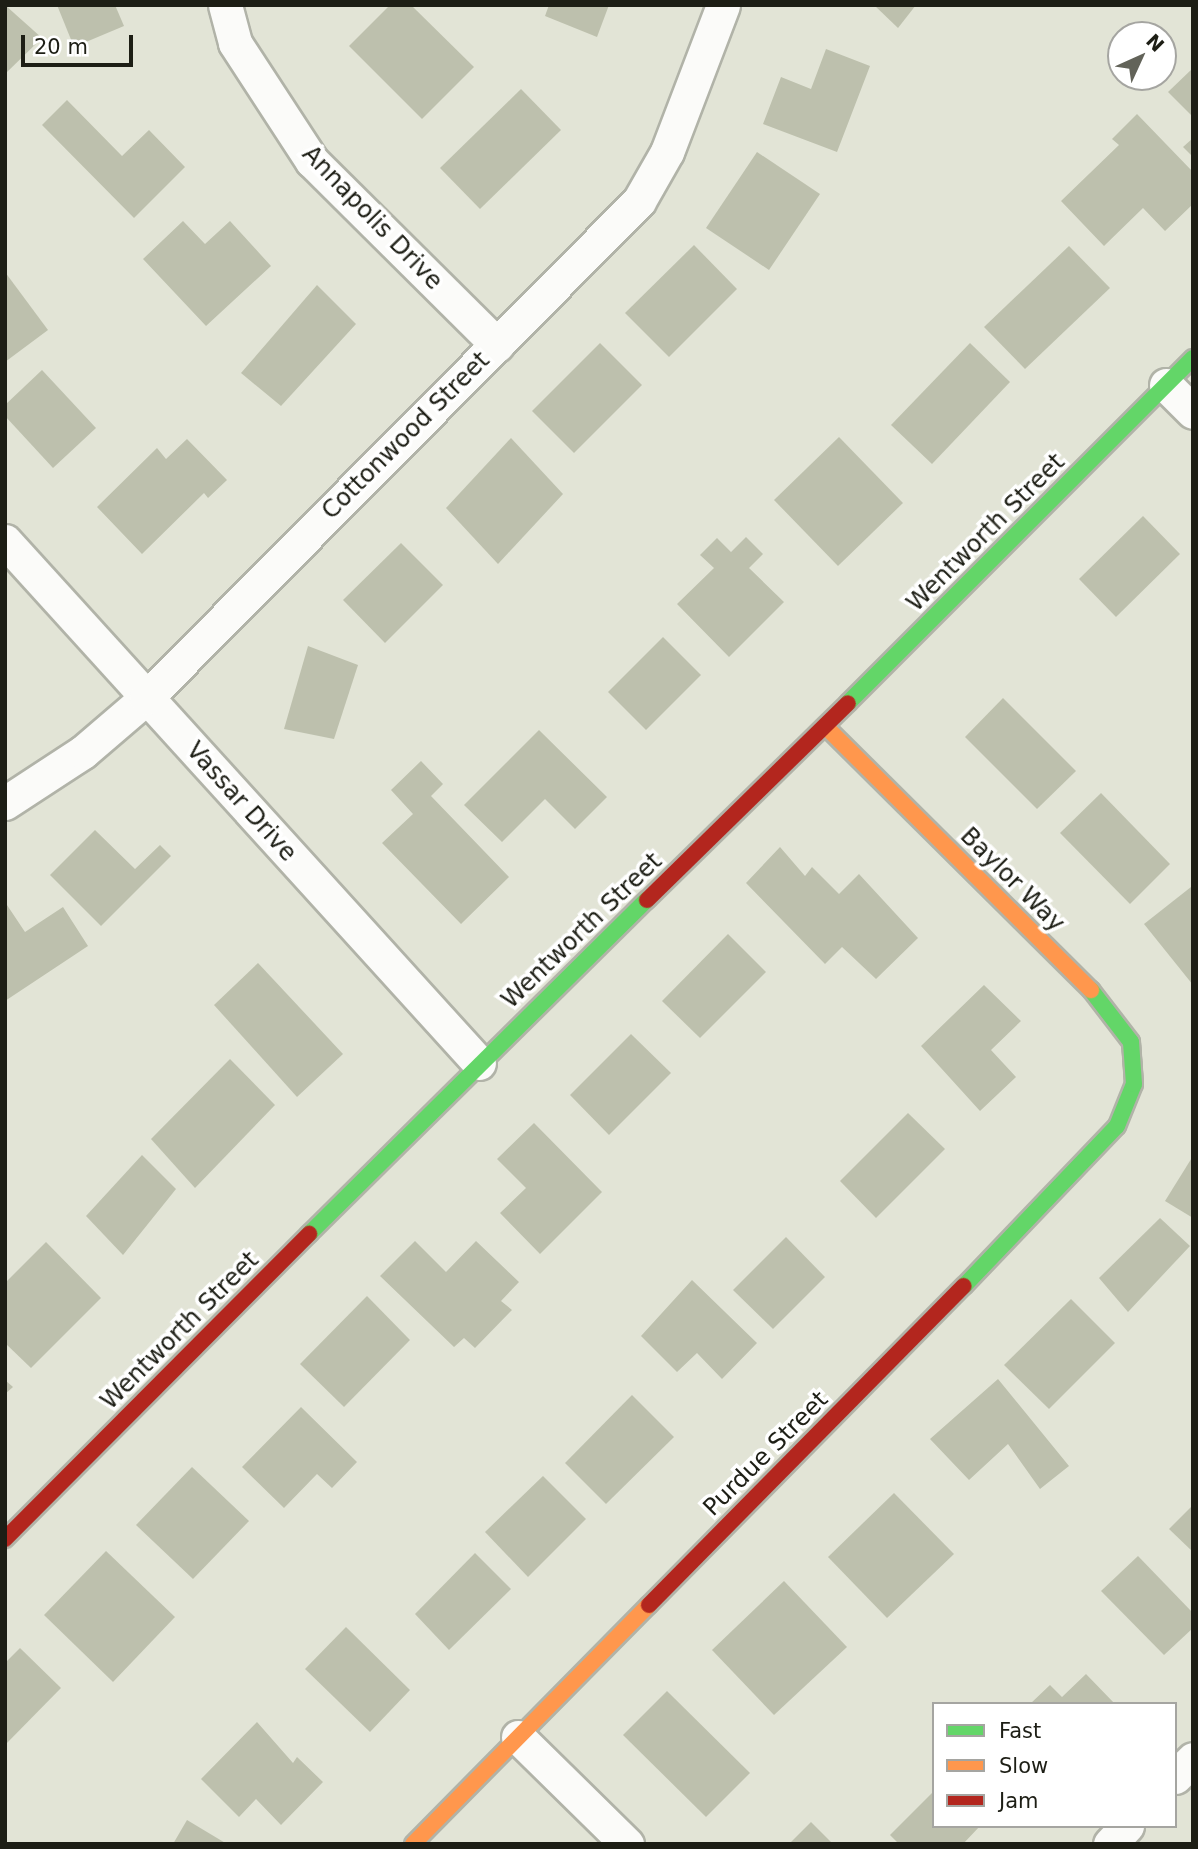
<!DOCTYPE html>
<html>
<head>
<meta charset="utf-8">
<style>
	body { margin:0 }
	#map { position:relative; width:1198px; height:1849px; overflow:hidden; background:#e2e4d6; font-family:"DejaVu Sans",sans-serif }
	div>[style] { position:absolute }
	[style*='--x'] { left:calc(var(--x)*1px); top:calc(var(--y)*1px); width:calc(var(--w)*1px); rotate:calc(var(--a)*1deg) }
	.building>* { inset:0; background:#bdc0ad }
	.roads { filter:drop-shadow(2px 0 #b1b3a8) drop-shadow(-2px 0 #b1b3a8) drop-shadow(0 2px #b1b3a8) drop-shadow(0 -2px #b1b3a8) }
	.street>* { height:33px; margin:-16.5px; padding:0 16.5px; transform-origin:16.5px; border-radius:16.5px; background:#fbfbf9 }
	.fast>* { height:16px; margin:-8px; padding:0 8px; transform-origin:8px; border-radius:8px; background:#63d668 }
	.slow>* { height:16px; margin:-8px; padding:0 8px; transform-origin:8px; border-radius:8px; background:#ff974d }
	.jam>* { height:16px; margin:-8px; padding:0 8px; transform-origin:8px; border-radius:8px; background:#b3261e }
	span { translate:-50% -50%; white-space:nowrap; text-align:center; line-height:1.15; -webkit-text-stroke:7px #fff; paint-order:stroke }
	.street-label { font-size:24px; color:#1d1e15 }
	.frame { position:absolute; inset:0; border:7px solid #1d1e15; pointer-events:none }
	.legend { position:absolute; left:932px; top:1702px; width:245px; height:126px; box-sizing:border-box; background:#fff; border:2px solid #a5a5a1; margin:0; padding:9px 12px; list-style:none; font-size:21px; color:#1d1e15 }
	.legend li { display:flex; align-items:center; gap:14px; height:35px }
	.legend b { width:35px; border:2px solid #a5a5a1 }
	.north { position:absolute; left:1107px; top:21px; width:70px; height:70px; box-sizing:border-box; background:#fff; border:2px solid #a5a5a1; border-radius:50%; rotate:45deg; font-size:19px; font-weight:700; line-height:28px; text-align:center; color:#1d1e15 }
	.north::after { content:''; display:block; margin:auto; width:24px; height:32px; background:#626359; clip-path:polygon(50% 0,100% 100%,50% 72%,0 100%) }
	.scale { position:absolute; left:21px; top:35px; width:112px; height:32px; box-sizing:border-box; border:4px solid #1d1e15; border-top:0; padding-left:9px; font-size:21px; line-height:24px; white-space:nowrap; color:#1d1e15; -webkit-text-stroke:5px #fff; paint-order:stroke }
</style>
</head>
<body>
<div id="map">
	<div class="building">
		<i style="clip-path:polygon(5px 5px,42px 38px,5px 74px)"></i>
		<i style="clip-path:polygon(57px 5px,115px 5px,124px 26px,74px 47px)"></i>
		<i style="clip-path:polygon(390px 5px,411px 5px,474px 67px,422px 119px,349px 46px)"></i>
		<i style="clip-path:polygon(549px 5px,609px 5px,597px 37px,545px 16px)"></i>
		<i style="clip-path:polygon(874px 5px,916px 5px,898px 28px)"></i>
		<i style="clip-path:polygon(826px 49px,870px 66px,837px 152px,763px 124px,781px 77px,811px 89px)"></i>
		<i style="clip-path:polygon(1193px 68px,1193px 117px,1168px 92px)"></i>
		<i style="clip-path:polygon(521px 89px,561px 130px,480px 209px,440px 168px)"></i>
		<i style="clip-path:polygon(67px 100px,122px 156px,149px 130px,185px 167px,134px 218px,42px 125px)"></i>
		<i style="clip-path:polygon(1137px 114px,1193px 172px,1193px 204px,1165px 231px,1143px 208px,1104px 246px,1061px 201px,1119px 145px,1112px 139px)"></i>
		<i style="clip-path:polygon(1193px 138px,1193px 157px,1183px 147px)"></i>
		<i style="clip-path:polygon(757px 152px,820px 194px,769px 270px,706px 228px)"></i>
		<i style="clip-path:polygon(183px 221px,205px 244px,230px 221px,271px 266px,206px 326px,143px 259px)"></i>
		<i style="clip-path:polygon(694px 245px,737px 289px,669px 357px,625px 313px)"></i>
		<i style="clip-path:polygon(1069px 246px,1110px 288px,1025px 369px,984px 327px)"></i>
		<i style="clip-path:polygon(5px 272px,48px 330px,5px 362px)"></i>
		<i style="clip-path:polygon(317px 285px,356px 324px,281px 406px,241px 373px)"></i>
		<i style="clip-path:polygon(600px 343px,642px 385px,574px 453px,532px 411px)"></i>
		<i style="clip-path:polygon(970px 343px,1010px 382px,932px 464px,891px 425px)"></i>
		<i style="clip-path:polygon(42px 370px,96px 428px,53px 468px,5px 416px,5px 405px)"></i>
		<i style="clip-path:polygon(839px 437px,903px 503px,838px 566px,774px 500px)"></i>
		<i style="clip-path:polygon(511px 438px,563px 494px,498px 564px,446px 508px)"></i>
		<i style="clip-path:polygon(187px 439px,227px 480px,208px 498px,204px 493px,142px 554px,97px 507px,157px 448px,166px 459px)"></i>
		<i style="clip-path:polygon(1143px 516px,1180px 554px,1116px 617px,1079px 579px)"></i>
		<i style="clip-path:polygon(746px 537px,763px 554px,749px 568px,784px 602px,729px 657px,677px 604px,714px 568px,700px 555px,717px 538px,731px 552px)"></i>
		<i style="clip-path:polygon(401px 543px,443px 585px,385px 643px,343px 600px)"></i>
		<i style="clip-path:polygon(663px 637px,701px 675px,646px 730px,608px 692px)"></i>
		<i style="clip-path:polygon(308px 646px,358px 665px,334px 739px,284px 729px)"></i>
		<i style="clip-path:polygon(1003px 698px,1076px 771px,1037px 809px,965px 737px)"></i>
		<i style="clip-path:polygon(539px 730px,607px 797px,575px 829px,545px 799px,502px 842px,464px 805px)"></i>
		<i style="clip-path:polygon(421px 761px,443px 784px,431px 796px,509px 877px,461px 924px,382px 843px,413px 814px,391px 790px)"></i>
		<i style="clip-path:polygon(1101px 793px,1170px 864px,1130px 904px,1060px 833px)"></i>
		<i style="clip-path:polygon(95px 830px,135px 869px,160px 845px,171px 856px,101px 926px,50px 875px)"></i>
		<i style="clip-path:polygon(780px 847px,805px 876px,812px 867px,839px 894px,859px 874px,918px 938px,876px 979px,842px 947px,825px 964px,746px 883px)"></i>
		<i style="clip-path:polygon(1191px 887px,1193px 889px,1193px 985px,1144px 924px)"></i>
		<i style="clip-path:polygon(5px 902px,25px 932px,63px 907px,88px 946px,5px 1001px)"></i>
		<i style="clip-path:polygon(728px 934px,766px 972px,700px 1038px,662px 1001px)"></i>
		<i style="clip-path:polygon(258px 963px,343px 1054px,297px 1097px,214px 1005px)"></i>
		<i style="clip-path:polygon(984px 985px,1021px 1021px,991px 1050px,1016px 1077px,980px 1111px,921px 1046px)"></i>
		<i style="clip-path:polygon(631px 1034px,671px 1073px,609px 1135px,570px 1095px)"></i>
		<i style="clip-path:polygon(230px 1059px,275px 1105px,195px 1188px,151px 1139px)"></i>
		<i style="clip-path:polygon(908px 1113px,945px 1149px,876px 1218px,840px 1181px)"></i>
		<i style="clip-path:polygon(534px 1123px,602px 1192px,540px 1254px,500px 1213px,526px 1188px,497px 1159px)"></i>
		<i style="clip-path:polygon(142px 1155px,176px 1189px,123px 1255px,86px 1216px)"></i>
		<i style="clip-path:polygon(1193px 1156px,1193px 1218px,1165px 1201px)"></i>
		<i style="clip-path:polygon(1160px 1218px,1190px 1246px,1128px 1312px,1099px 1278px)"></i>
		<i style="clip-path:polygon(786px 1237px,825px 1277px,773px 1329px,733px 1290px)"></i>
		<i style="clip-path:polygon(415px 1241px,446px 1272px,476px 1241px,519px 1282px,501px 1301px,512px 1310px,475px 1348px,464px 1338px,454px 1347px,380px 1276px)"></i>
		<i style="clip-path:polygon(46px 1242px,101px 1298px,31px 1368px,5px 1343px,5px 1283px)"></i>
		<i style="clip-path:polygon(692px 1280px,757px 1343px,722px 1379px,697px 1353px,677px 1372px,641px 1336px)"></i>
		<i style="clip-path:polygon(367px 1296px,410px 1340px,344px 1407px,300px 1364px)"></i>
		<i style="clip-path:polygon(1071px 1299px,1115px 1343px,1049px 1409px,1004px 1365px)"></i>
		<i style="clip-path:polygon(998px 1379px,1069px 1466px,1040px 1489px,1008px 1444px,969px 1480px,930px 1439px)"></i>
		<i style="clip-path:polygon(5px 1380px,13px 1387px,5px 1394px)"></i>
		<i style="clip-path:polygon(632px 1395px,674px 1437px,606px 1504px,565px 1463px)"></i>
		<i style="clip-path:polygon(301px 1407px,357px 1462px,332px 1488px,317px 1474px,284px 1508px,242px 1467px)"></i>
		<i style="clip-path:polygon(192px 1467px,249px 1521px,193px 1579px,136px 1525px)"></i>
		<i style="clip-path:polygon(543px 1476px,586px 1519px,528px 1577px,485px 1532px)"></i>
		<i style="clip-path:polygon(894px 1493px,954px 1554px,887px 1618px,828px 1557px)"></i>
		<i style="clip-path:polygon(1193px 1505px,1193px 1552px,1169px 1529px)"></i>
		<i style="clip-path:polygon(106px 1551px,175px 1617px,113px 1682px,44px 1615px)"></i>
		<i style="clip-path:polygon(475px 1553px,511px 1589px,449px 1650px,415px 1614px)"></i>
		<i style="clip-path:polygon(1138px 1556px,1193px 1613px,1193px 1628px,1164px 1655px,1101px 1591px)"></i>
		<i style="clip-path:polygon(784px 1581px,847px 1647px,774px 1715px,712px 1650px)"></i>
		<i style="clip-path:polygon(346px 1627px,410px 1690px,370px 1732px,305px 1669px)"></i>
		<i style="clip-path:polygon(20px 1648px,61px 1688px,5px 1745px,5px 1663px)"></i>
		<i style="clip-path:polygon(1086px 1674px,1115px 1704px,1030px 1704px,1050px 1685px,1062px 1697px)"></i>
		<i style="clip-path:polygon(667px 1691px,750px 1773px,706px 1817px,623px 1735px)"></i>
		<i style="clip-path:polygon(257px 1722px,293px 1763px,297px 1757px,323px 1782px,281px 1825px,256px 1799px,239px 1817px,201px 1779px)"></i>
		<i style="clip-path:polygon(934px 1791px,934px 1826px,980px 1826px,963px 1844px,899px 1844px,890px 1835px)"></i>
		<i style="clip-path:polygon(187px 1820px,227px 1844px,173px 1844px)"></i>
		<i style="clip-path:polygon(811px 1822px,833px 1844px,789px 1844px)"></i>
	</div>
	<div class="roads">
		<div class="street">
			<i style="--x:225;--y:5;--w:39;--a:75"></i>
			<i style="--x:235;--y:43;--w:141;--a:56.9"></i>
			<i style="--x:312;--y:161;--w:261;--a:44.8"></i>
			<i style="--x:1166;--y:385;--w:38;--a:45"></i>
			<i style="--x:5;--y:541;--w:705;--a:47.76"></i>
			<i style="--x:5;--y:803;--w:93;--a:-33.2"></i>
			<i style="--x:83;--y:752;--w:83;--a:-40.6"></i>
			<i style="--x:146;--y:698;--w:700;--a:-45.23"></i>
			<i style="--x:639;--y:201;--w:56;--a:-60.3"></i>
			<i style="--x:667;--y:152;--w:157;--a:-69.1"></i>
			<i style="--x:518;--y:1737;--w:153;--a:44.5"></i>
			<i style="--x:1175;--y:1777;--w:25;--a:-45"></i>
			<i style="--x:1110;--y:1844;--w:25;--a:-47"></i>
		</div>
		<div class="fast">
			<i style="--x:848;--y:703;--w:488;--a:-45"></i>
			<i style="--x:309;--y:1234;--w:475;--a:-44.7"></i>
			<i style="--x:964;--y:1286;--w:221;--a:-46.3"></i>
			<i style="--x:1117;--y:1126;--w:45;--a:-68"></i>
			<i style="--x:1134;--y:1084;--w:42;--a:-94.1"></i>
			<i style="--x:1131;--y:1042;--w:66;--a:-127.6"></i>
		</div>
		<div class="slow">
			<i style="--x:825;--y:726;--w:375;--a:44.8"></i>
			<i style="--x:413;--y:1844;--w:336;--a:-45.4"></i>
		</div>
		<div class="jam">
			<i style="--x:647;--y:900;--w:281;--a:-44.4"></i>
			<i style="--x:5;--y:1539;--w:431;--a:-45.1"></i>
			<i style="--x:649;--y:1605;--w:448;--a:-45.4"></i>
		</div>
	</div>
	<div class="street-label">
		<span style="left:372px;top:218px;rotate:46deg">Annapolis Drive</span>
		<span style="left:406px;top:436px;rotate:-45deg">Cottonwood Street</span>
		<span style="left:986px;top:533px;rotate:-45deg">Wentworth Street</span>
		<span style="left:241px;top:802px;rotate:48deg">Vassar Drive</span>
		<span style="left:1012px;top:880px;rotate:45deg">Baylor Way</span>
		<span style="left:582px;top:931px;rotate:-44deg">Wentworth Street</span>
		<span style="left:180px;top:1331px;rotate:-45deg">Wentworth Street</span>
		<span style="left:766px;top:1454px;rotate:-45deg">Purdue Street</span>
	</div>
	<div class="frame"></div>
	<ul class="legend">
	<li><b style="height:9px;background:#63d668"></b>Fast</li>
	<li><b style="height:9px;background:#ff974d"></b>Slow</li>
	<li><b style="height:9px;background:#b3261e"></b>Jam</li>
	</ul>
	<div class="north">N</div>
	<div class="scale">20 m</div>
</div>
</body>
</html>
